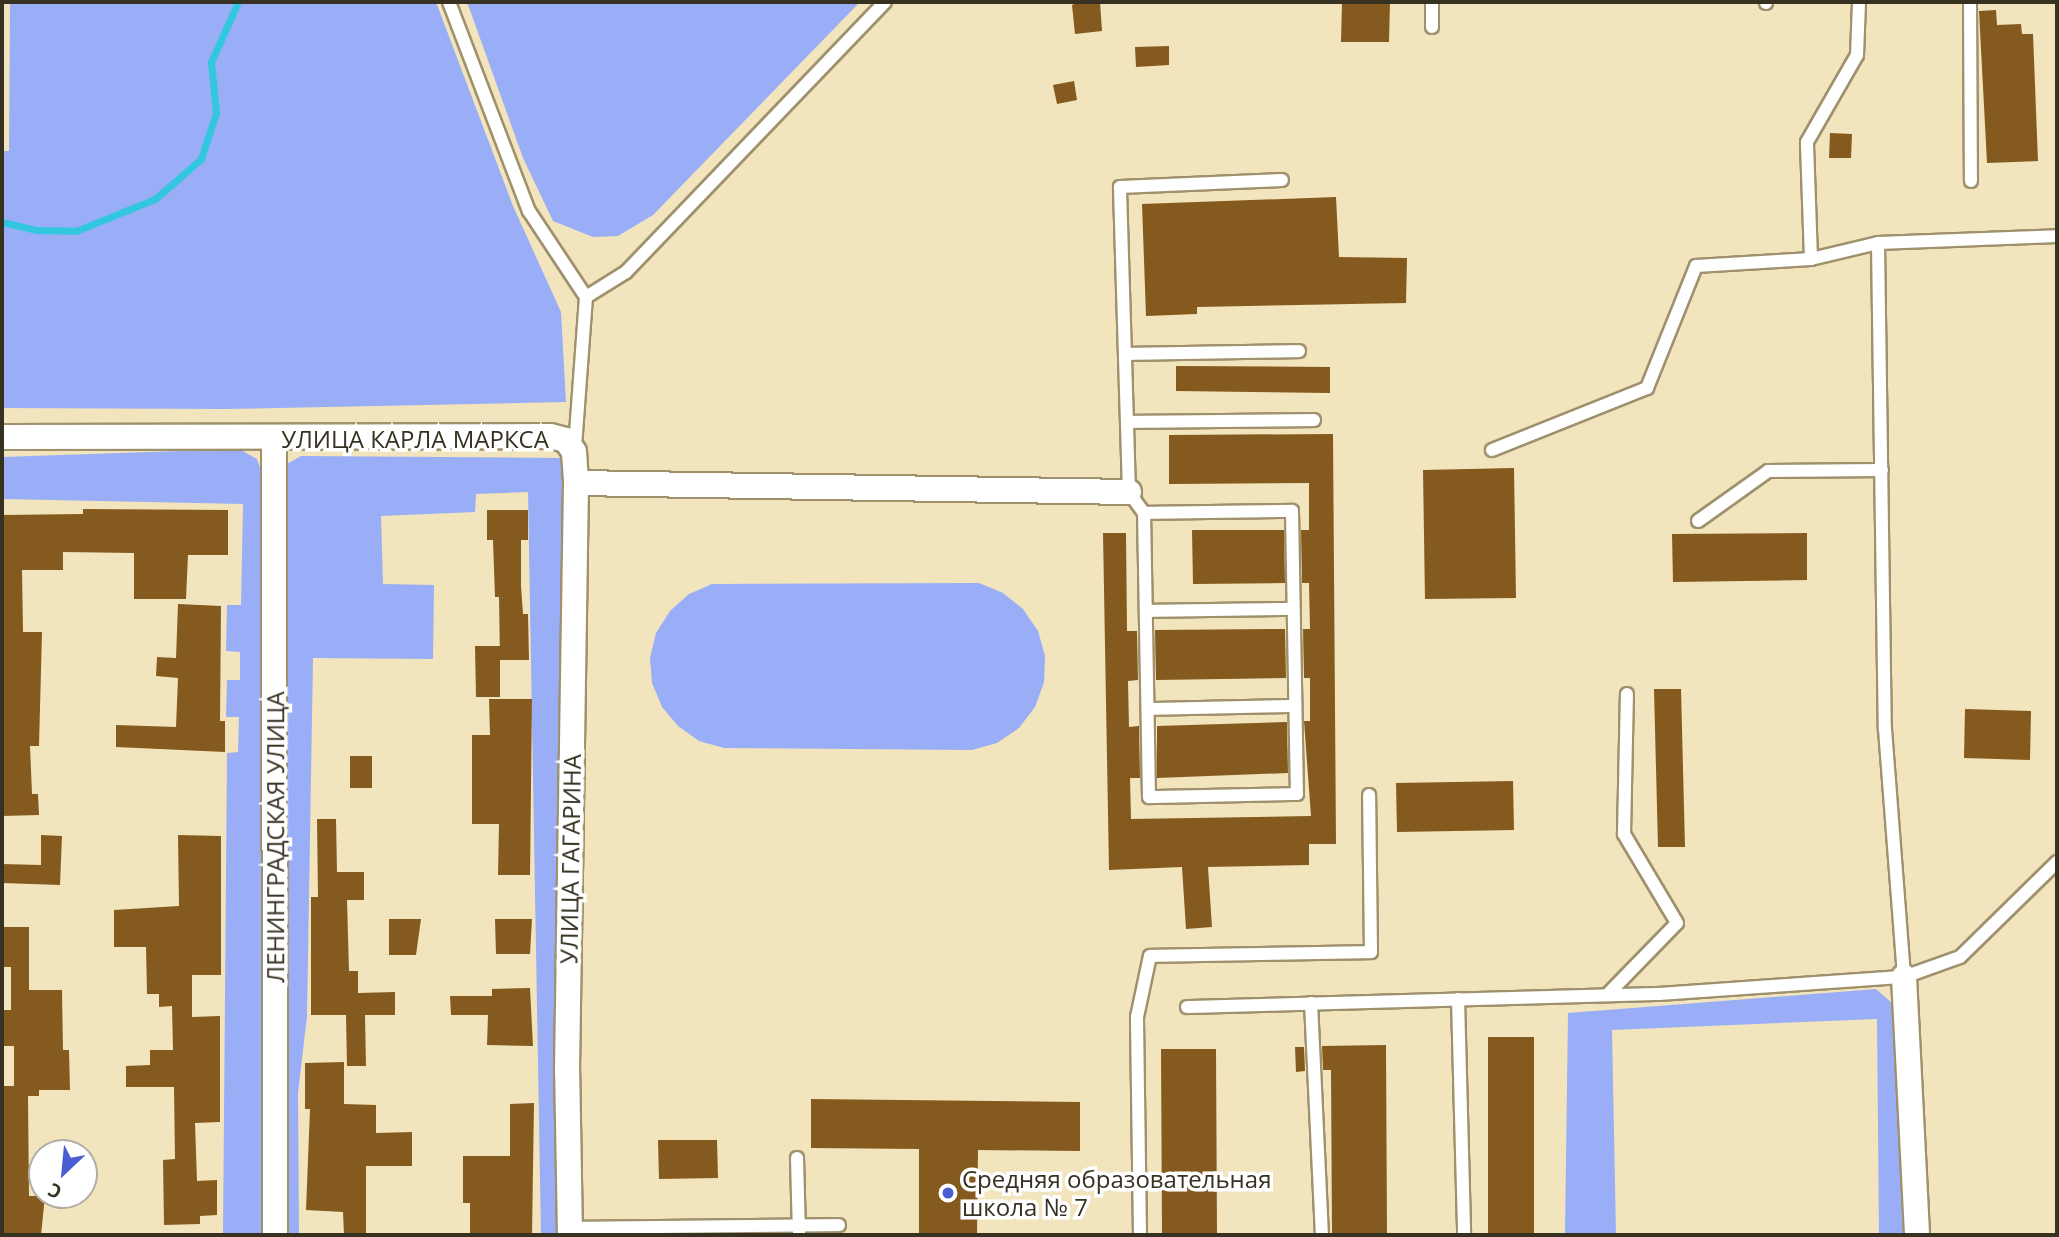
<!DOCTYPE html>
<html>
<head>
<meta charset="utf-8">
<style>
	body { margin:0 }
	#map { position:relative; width:2059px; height:1237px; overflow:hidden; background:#f2e4bd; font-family:"Open Sans",sans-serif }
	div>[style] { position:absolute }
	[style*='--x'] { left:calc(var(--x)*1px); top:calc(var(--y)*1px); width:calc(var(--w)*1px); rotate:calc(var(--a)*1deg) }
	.green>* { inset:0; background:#99aef7 }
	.stream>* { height:7px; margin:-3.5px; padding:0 3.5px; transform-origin:3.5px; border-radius:3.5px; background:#32c7df }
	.building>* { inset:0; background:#845a1f }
	.roads { filter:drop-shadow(2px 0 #9e916c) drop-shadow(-2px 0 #9e916c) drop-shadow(0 2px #9e916c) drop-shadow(0 -2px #9e916c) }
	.service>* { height:12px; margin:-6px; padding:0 6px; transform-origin:6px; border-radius:6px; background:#fff }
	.minor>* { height:24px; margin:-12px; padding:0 12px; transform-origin:12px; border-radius:12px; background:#fff }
	.dots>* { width:19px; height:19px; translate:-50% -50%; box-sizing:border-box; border:4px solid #fff; border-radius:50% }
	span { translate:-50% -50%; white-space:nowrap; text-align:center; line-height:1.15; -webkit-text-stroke:7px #fff; paint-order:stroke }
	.street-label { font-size:24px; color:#363121 }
	.poi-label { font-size:24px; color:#363121 }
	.left { translate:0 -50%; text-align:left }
	.frame { position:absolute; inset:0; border:4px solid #363121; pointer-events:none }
	.north { position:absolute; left:28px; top:1139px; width:70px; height:70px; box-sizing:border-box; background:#fff; border:2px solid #afada6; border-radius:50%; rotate:206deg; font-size:19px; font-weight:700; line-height:28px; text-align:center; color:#363121 }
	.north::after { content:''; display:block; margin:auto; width:24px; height:32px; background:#495ed2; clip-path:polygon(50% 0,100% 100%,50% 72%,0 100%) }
</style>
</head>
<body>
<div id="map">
	<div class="green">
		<i style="clip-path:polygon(10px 2px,436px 2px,513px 206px,561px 312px,566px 402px,226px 409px,2px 408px,2px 151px,9px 151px)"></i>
		<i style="clip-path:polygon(467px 2px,860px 2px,653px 215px,618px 236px,593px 237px,553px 221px,523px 158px)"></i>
		<i style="clip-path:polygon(239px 449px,257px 459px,265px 482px,261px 1235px,223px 1235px,227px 753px,238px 752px,239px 717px,226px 717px,227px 680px,240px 680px,240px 652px,226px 651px,227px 605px,241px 605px,243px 504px,2px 499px,2px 457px)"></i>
		<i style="clip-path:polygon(301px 456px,562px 458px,570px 1235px,541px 1235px,528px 492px,476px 494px,475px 512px,381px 516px,383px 584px,434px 585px,433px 659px,313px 658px,307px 1016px,298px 1093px,299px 1235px,282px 1235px,285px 465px)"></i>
		<i style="clip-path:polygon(979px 583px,1003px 593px,1023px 609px,1038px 631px,1045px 656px,1044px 682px,1035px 707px,1019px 728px,997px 743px,972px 750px,724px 748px,699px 741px,678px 726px,662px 707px,652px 683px,650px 658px,656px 633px,670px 611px,689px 594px,712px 584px)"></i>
		<i style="clip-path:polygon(1876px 989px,1900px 1010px,1914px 1235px,1879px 1235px,1877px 1019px,1612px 1030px,1616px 1235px,1565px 1235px,1568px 1013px)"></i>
	</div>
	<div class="stream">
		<i style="--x:2;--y:222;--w:36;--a:13"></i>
		<i style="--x:37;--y:230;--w:39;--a:1"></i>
		<i style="--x:76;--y:231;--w:85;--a:-22.1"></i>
		<i style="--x:155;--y:199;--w:61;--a:-41"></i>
		<i style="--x:201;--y:159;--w:48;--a:-71.9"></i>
		<i style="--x:216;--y:113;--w:51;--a:-95.6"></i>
		<i style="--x:211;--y:62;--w:66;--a:-65.8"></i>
	</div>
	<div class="building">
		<i style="clip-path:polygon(1079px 2px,1100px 2px,1102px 31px,1075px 34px,1072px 5px)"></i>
		<i style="clip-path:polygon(1342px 2px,1390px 2px,1389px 42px,1341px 42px)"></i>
		<i style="clip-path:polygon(1996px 10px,1997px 25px,2021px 24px,2022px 34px,2033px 34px,2038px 161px,1987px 163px,1979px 11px)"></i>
		<i style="clip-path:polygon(1169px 46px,1169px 65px,1136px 67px,1135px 47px)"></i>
		<i style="clip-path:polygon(1074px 81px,1077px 100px,1057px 104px,1053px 85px)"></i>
		<i style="clip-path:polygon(1830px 133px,1852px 134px,1851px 158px,1829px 158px)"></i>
		<i style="clip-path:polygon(1336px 197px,1339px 257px,1407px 258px,1406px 303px,1197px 307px,1197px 314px,1146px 316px,1142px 204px)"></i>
		<i style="clip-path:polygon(1176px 366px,1330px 367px,1330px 393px,1176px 391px)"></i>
		<i style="clip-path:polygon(1333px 434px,1336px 844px,1309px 844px,1309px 865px,1208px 867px,1212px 927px,1186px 929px,1182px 867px,1109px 870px,1103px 533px,1126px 533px,1127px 631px,1137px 631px,1138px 680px,1128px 681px,1129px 727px,1139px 726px,1140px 778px,1130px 778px,1131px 819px,1311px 816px,1304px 721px,1310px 721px,1310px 678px,1304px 678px,1303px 629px,1310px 629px,1309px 583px,1302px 583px,1301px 530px,1309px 530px,1309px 483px,1169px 484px,1169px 435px)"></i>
		<i style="clip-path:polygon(1514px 468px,1516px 598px,1425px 599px,1423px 470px)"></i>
		<i style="clip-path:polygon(83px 509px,228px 510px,228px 555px,188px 555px,186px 599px,134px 599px,134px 553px,63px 552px,63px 570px,22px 570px,23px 632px,42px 632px,39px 746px,30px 746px,32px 794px,38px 794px,39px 815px,2px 816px,2px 515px,83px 514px)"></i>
		<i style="clip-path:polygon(487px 510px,528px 510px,528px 540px,521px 540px,521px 586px,523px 614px,528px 614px,529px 660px,500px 660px,499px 597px,495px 597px,493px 540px,487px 540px)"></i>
		<i style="clip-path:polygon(1192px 530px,1284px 530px,1285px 583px,1193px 584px)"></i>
		<i style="clip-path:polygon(1807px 533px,1807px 580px,1673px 582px,1672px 534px)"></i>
		<i style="clip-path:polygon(178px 604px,221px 606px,220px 721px,225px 721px,225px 752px,116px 747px,116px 725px,176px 727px,178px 678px,156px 676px,157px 657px,176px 658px)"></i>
		<i style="clip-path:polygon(1285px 629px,1286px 678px,1156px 680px,1155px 630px)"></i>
		<i style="clip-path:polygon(475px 646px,500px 646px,500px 697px,476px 697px)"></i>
		<i style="clip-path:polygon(1654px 689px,1681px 689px,1685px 847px,1658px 847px)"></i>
		<i style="clip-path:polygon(489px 699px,532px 699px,530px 875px,498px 875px,499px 824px,472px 824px,472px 735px,490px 735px)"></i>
		<i style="clip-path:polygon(1965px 709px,2031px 711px,2030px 760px,1964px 758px)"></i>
		<i style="clip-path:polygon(1287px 722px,1288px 773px,1157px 778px,1157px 726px)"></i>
		<i style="clip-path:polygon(350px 756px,372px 756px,372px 788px,350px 788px)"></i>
		<i style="clip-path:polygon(1513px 781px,1514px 830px,1397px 832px,1396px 783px)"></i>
		<i style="clip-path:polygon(317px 819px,336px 819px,337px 872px,364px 872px,364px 900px,347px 900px,349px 971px,358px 971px,358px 993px,395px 992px,395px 1015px,365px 1015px,366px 1066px,347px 1066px,346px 1015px,311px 1015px,311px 897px,318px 897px)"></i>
		<i style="clip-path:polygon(41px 835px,62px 836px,60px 885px,2px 883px,2px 864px,41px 865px)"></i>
		<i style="clip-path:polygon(178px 835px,221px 836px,221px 975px,192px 975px,192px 1017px,220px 1016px,220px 1122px,195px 1123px,197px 1181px,217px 1180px,217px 1215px,200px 1216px,200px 1224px,164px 1225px,163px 1160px,175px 1159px,174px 1087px,126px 1087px,126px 1066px,150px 1065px,150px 1050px,173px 1050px,172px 1006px,159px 1007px,159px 994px,147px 994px,146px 947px,114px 947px,114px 910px,179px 906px)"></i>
		<i style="clip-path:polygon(389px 919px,421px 919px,416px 955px,389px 955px)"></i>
		<i style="clip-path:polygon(495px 919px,532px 919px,530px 954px,496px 954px)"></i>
		<i style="clip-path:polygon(2px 927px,29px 927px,29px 990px,62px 990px,63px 1050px,69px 1050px,70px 1090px,39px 1090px,39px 1096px,28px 1096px,29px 1196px,45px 1196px,41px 1235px,2px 1235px,2px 1086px,14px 1086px,14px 1046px,2px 1046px,2px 1010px,11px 1010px,11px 967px,2px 967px)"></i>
		<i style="clip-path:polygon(530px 988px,533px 1046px,487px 1045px,488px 1015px,451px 1015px,450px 996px,492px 996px,492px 989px)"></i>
		<i style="clip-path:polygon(1488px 1037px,1534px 1037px,1534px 1235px,1488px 1235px)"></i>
		<i style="clip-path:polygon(1386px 1045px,1387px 1235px,1332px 1235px,1331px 1070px,1323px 1070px,1322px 1046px)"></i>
		<i style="clip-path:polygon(1295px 1047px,1304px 1047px,1305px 1071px,1296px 1072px)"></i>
		<i style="clip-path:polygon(1161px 1049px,1216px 1049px,1217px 1235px,1162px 1235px)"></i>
		<i style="clip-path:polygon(344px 1062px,344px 1104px,376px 1105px,376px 1133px,412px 1132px,412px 1166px,366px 1166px,366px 1235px,344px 1235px,343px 1212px,306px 1210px,310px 1109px,305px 1109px,305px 1063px)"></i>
		<i style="clip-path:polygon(811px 1099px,1080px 1102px,1080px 1151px,978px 1150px,977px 1235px,919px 1235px,919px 1149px,811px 1148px)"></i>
		<i style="clip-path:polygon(534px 1103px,532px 1235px,470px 1235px,470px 1203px,463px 1203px,463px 1156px,510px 1156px,510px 1104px)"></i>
		<i style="clip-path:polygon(658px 1140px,717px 1140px,718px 1178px,659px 1179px)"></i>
	</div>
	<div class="roads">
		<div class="service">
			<i style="--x:449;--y:2;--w:224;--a:69.1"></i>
			<i style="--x:529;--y:211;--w:103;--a:56.5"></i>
			<i style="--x:586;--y:297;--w:151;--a:94.2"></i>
			<i style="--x:1766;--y:2;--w:1;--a:90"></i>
			<i style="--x:1970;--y:2;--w:179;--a:89.7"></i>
			<i style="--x:1432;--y:27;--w:25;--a:-90"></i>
			<i style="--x:1878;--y:243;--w:486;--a:89.2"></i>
			<i style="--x:1885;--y:729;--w:249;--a:85.6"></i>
			<i style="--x:1811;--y:259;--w:117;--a:-92"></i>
			<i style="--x:1807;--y:142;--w:100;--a:-60.1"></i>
			<i style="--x:1857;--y:55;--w:53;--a:-87.8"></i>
			<i style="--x:586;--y:297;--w:47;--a:-32"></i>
			<i style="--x:626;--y:272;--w:374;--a:-46.2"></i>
			<i style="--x:1128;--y:354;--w:171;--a:-1"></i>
			<i style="--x:1128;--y:422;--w:186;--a:-0.6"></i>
			<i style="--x:1492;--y:450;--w:167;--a:-21.8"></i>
			<i style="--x:1647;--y:388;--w:131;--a:-68.1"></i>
			<i style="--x:1696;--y:266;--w:115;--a:-3.5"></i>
			<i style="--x:1811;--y:259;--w:69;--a:-13.4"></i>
			<i style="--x:1878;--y:243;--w:179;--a:-2.2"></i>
			<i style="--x:1144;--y:513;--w:148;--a:-0.8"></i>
			<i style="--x:1292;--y:511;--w:283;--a:89"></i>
			<i style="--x:1297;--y:794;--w:148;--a:178.8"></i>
			<i style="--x:1149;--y:797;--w:284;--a:-91"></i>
			<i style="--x:1144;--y:513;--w:26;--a:-126"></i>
			<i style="--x:1129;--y:492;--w:305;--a:-91.7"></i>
			<i style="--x:1120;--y:187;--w:162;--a:-2.5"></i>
			<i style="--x:1698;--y:521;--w:86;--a:-35.5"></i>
			<i style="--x:1768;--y:471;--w:114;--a:-0.5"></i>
			<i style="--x:1146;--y:611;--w:147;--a:-0.8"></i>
			<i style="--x:1148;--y:709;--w:147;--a:-1.2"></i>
			<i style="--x:1607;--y:995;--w:100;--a:-45.8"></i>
			<i style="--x:1677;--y:923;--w:104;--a:-120.8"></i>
			<i style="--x:1624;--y:834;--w:140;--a:-88.8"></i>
			<i style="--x:1458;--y:999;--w:236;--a:88.5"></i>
			<i style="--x:1311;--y:1003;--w:232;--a:87.3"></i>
			<i style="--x:1187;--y:1007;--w:472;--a:-1.6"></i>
			<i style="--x:1659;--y:994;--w:246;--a:-4"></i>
			<i style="--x:1904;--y:977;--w:59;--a:-19.7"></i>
			<i style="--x:1960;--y:957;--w:136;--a:-44.4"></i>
			<i style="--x:797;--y:1158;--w:77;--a:88.5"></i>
			<i style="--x:570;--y:1228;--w:269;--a:-0.6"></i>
			<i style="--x:1140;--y:1235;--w:218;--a:-90.8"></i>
			<i style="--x:1137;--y:1017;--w:62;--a:-78"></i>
			<i style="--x:1150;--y:956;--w:221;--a:-1"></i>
			<i style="--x:1371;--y:952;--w:157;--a:-90.7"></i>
		</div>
		<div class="minor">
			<i style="--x:2;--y:437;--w:548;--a:-0.1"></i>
			<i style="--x:550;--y:436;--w:16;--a:14"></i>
			<i style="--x:566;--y:440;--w:14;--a:56"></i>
			<i style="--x:574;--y:452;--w:31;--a:86"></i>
			<i style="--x:576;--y:483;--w:553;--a:0.93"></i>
			<i style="--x:274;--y:439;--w:796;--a:89.93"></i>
			<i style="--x:1904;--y:977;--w:258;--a:87.1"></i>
			<i style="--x:570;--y:1235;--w:165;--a:-91"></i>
			<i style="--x:567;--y:1070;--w:587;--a:-89.12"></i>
		</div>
	</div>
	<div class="dots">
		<i style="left:948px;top:1193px;background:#495ed2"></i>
	</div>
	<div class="street-label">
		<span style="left:415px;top:439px">УЛИЦА КАРЛА МАРКСА</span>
		<span style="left:275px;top:837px;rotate:-90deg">ЛЕНИНГРАДСКАЯ УЛИЦА</span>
		<span style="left:570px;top:859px;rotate:-89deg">УЛИЦА ГАГАРИНА</span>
	</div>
	<div class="poi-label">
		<span class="left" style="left:962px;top:1193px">Средняя образовательная<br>школа № 7</span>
	</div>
	<div class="frame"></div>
	<div class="north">С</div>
</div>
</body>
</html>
